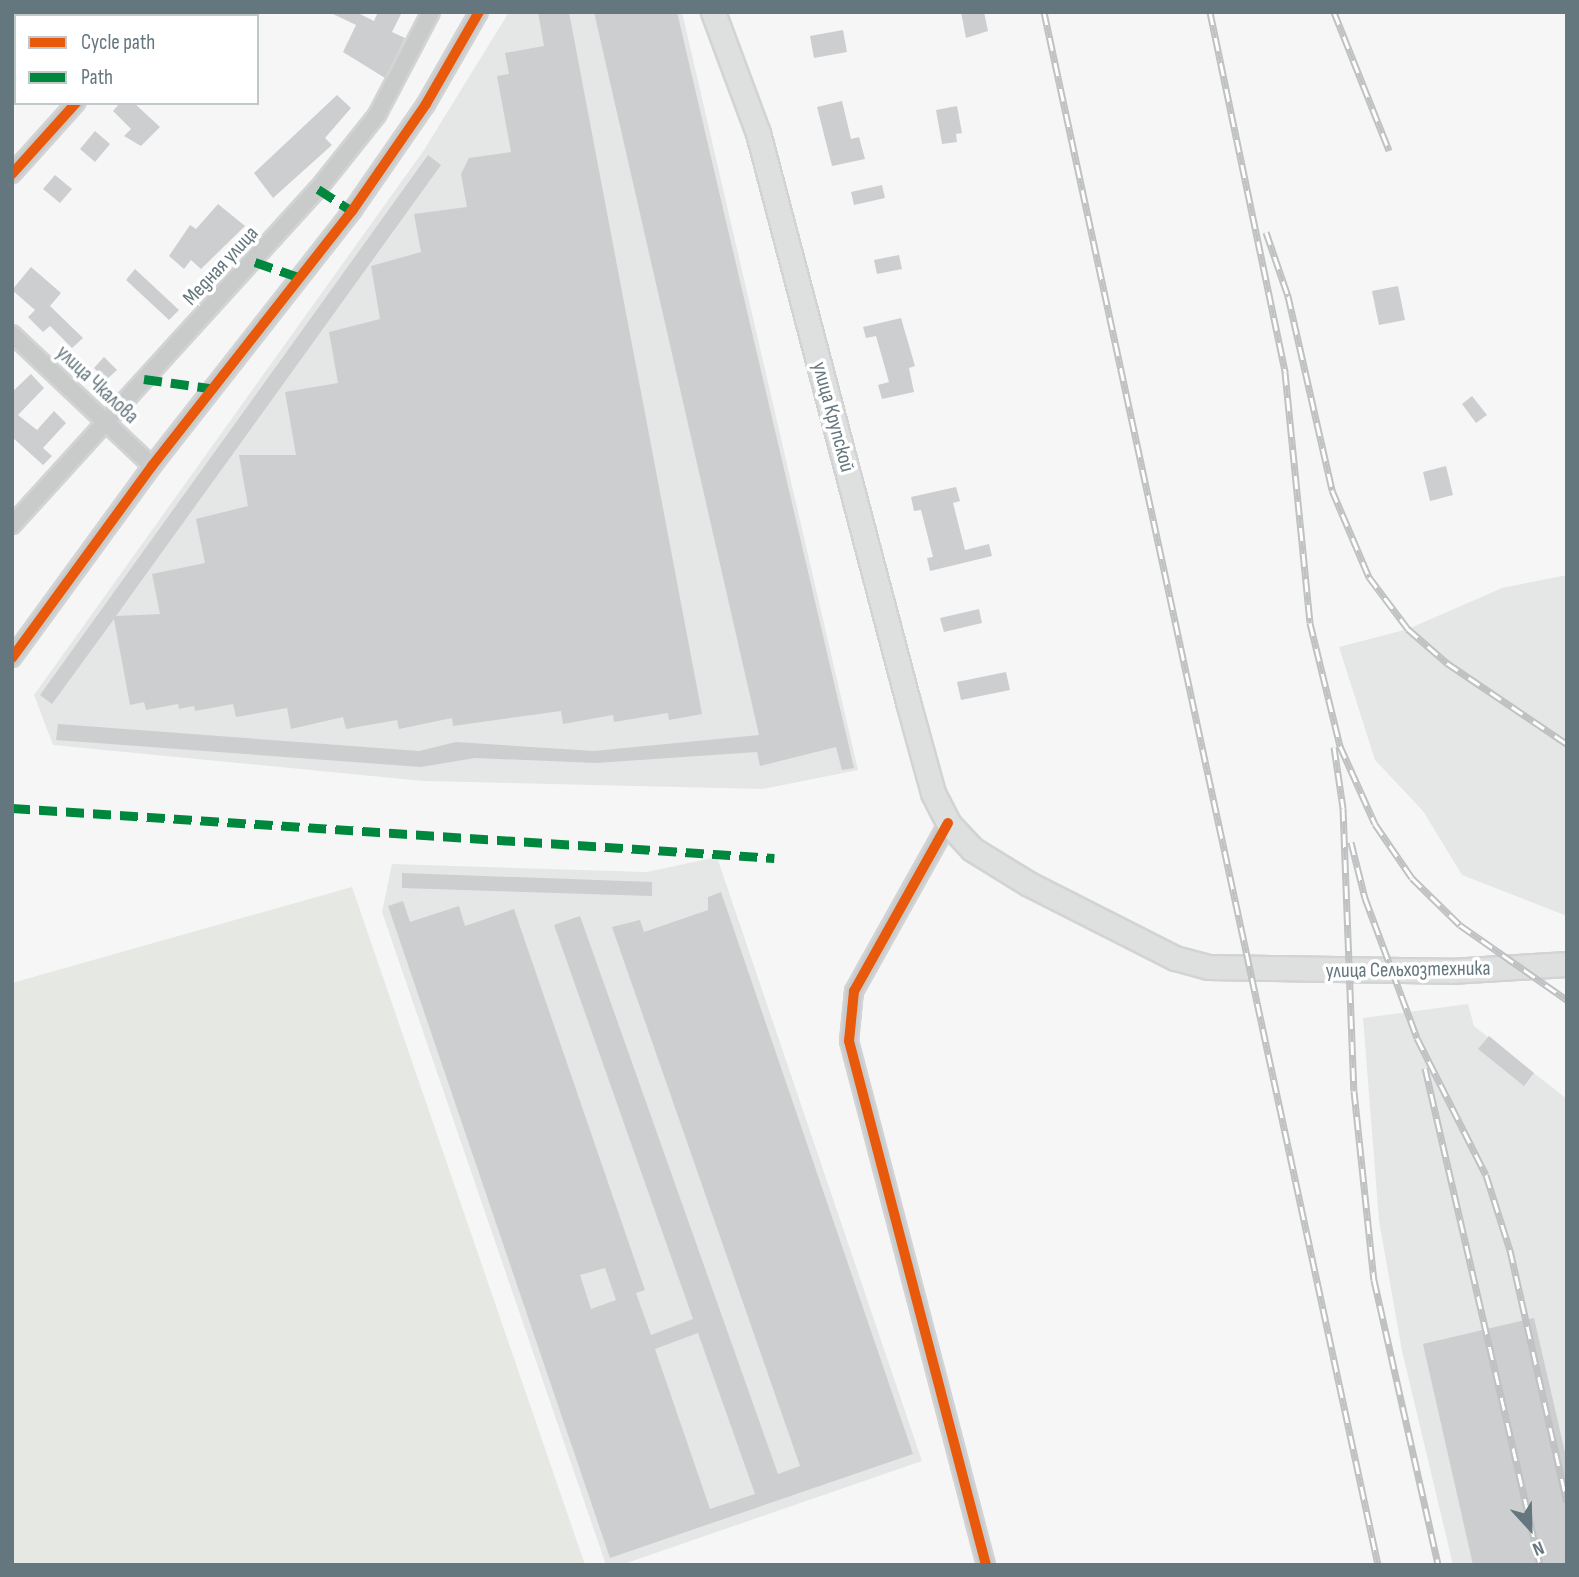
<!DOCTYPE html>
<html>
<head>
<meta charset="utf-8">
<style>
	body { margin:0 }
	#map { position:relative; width:1579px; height:1577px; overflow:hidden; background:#f6f6f6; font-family:"Sofia Sans Condensed",sans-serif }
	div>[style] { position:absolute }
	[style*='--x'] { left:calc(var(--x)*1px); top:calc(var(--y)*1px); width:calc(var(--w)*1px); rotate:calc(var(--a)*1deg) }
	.built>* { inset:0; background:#e5e7e6 }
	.green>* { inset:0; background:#e6e8e3 }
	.building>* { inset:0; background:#cdcecf }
	.roads { filter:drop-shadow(2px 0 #d2d3d4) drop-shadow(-2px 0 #d2d3d4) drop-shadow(0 2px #d2d3d4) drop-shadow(0 -2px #d2d3d4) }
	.minor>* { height:16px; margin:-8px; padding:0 8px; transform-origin:8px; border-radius:8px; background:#c9cbcb }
	.secondary>* { height:23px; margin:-11.5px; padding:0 11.5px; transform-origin:11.5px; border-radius:11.5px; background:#dedfdf }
	.rail>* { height:7px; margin-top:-3.5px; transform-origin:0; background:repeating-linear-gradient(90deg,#fff 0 13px,#bfc1c2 0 26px); box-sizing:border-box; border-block:2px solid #bfc1c2 }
	.quiet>* { height:9px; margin-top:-4.5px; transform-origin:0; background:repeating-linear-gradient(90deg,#00873e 0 18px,transparent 0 27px) }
	.cycleway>* { height:10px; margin:-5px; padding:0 5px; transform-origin:5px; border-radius:5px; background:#e8590c }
	span { translate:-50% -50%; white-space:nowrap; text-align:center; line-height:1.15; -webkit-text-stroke:7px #fff; paint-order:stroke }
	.street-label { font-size:21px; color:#64767e }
	.frame { position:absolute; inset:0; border:14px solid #64767e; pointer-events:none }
	.legend { position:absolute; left:14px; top:14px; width:245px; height:91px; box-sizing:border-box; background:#fff; border:2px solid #c1c8cb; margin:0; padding:9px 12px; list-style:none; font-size:21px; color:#64767e }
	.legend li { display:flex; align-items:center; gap:14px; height:35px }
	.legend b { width:35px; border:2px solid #c1c8cb }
	.north { position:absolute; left:1495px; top:1493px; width:70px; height:70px; -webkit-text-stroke:5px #fff; paint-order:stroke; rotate:158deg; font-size:19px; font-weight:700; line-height:28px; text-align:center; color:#64767e }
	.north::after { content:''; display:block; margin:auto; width:24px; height:32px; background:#64767e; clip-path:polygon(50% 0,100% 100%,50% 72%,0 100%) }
</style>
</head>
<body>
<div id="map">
	<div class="built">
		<i style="clip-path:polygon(509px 12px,682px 12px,858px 770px,763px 789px,423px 781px,53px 745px,34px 695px,424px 150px)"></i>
		<i style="clip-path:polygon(1567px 575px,1567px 916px,1462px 875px,1423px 811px,1375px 760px,1339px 647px,1408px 629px,1502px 588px)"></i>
		<i style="clip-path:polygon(717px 857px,922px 1461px,621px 1565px,606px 1565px,382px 912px,392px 864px,647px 872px)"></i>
		<i style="clip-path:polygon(1468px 1004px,1474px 1026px,1567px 1099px,1567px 1565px,1453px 1565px,1402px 1351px,1379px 1221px,1363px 1018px)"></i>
	</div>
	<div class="green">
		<i style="clip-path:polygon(352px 887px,585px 1565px,12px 1565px,12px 983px)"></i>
	</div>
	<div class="building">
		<i style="clip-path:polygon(356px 12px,374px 21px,378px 12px,402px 12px,392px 32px,405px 38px,385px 78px,343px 52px,356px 25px,331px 13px)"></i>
		<i style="clip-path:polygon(538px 12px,569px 12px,702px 714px,669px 720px,668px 713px,614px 722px,613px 715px,563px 724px,561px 711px,453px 726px,452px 718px,399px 729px,397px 720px,346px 729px,343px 717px,291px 729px,287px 708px,236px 717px,233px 704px,195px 711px,194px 706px,179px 709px,178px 704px,146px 710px,144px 702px,130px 705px,114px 619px,52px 704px,40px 695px,428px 155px,441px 165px,116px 616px,160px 614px,152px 574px,205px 563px,196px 519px,248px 506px,239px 455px,296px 455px,285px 392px,338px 383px,329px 332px,380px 319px,371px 266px,421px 252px,414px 214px,467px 207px,461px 174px,469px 158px,511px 152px,497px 76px,509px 74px,505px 53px,544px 46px)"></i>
		<i style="clip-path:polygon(594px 12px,677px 12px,854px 768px,842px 770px,836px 747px,760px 766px,757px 752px,596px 763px,475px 758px,421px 767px,56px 740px,58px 724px,419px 751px,456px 742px,594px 751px,759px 735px)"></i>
		<i style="clip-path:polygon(961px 12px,984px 12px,988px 31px,966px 38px)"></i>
		<i style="clip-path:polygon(843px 30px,847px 52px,814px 58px,810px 36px)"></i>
		<i style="clip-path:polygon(337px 95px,351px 108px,325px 138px,332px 145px,273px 198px,254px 173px)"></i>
		<i style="clip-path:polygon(842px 101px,851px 139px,859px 137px,865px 159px,832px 166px,817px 107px)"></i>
		<i style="clip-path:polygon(120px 103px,134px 103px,160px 127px,141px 146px,124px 136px,131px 129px,113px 111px)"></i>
		<i style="clip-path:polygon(957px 106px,962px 133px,956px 134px,957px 142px,942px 144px,936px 110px)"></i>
		<i style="clip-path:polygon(95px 131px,110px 144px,95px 162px,80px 149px)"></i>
		<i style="clip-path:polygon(55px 175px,72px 189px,60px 203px,43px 189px)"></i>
		<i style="clip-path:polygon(882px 185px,885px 198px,854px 205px,851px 192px)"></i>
		<i style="clip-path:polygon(218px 204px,245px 226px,201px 269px,191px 260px,184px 269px,169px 256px,190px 225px,196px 229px)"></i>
		<i style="clip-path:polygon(899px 255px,902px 269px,877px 274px,874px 260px)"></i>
		<i style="clip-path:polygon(31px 267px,61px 293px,50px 306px,83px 338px,72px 348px,50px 326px,43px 332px,28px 317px,35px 310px,12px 290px)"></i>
		<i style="clip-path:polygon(135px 269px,179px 310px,169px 320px,126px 280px)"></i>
		<i style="clip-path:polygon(1398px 286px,1405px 320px,1379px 325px,1372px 291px)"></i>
		<i style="clip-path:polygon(901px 318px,915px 366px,909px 368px,914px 392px,882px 399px,878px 385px,889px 382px,876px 336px,866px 338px,863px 327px)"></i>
		<i style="clip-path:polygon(104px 357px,117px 370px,106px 380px,94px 368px)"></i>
		<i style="clip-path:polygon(31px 374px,44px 388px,18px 415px,37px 430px,54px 411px,66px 423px,43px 448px,52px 456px,43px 465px,12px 437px,12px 392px)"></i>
		<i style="clip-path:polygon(1472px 396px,1487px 415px,1476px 423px,1462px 404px)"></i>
		<i style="clip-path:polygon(1446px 466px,1453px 495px,1430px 501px,1423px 472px)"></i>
		<i style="clip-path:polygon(956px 487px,960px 501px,953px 503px,965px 550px,989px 544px,992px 556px,930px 571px,927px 558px,933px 557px,921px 510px,914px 511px,911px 497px)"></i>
		<i style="clip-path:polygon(979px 609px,982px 623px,944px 632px,940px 618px)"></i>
		<i style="clip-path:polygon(1006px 672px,1010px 690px,961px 700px,957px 682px)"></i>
		<i style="clip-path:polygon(402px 873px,652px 882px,652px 896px,402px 888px)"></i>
		<i style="clip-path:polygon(evenodd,721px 892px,913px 1454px,610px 1558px,388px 906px,403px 901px,410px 922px,459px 906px,465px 926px,514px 909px,645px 1290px,636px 1293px,651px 1335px,693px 1319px,554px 925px,580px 916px,778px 1474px,800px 1466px,612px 927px,640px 920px,644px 932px,708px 910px,708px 897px,721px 892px,605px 1268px,616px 1300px,591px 1309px,580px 1275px,605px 1268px,721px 892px,698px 1333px,755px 1494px,710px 1509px,655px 1349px,698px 1333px)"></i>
		<i style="clip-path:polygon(1489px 1036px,1534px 1073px,1524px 1086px,1478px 1049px)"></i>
		<i style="clip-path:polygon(1534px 1318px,1567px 1461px,1567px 1565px,1473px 1565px,1423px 1344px)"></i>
	</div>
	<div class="roads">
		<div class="minor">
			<i style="--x:154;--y:16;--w:5;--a:-53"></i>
			<i style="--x:12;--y:174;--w:96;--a:-48"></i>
			<i style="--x:12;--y:334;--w:192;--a:43.3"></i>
			<i style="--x:12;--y:525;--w:454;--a:-47.7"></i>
			<i style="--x:318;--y:189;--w:95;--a:-51.4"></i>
			<i style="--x:377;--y:115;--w:116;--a:-62.3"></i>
			<i style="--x:12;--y:658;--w:238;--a:-53.9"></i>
			<i style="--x:152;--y:466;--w:324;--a:-51.9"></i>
			<i style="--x:352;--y:211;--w:130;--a:-55.3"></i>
			<i style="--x:426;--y:104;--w:106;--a:-60.1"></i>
			<i style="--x:948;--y:823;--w:193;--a:119.2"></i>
			<i style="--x:854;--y:991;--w:50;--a:95.7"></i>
			<i style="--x:849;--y:1041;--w:542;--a:75.35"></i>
		</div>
		<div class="secondary">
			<i style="--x:713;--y:12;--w:129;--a:69.6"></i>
			<i style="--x:758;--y:133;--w:588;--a:75.23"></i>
			<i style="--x:908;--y:702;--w:94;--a:74.6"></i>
			<i style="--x:933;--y:793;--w:34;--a:63"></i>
			<i style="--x:948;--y:823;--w:35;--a:47"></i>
			<i style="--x:972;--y:849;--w:67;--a:31.6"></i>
			<i style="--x:1029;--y:884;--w:164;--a:26.9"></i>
			<i style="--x:1175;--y:958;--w:34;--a:15"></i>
			<i style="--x:1208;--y:967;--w:242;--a:0.9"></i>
			<i style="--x:1450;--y:971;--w:117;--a:-3.4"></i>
		</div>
	</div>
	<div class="rail">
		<i style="--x:1044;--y:12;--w:1589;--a:77.86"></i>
		<i style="--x:1210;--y:12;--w:368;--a:78.2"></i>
		<i style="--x:1285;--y:372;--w:252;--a:84.3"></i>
		<i style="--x:1310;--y:623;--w:127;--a:76.3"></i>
		<i style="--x:1340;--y:746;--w:85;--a:65.8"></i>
		<i style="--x:1375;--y:824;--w:65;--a:55.6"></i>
		<i style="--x:1412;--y:878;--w:67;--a:44.4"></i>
		<i style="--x:1460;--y:925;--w:131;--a:35"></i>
		<i style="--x:1334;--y:12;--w:149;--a:68.3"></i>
		<i style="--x:1266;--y:232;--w:68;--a:71"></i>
		<i style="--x:1288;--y:296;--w:199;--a:77.2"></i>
		<i style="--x:1332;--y:490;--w:95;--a:67"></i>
		<i style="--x:1369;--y:577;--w:65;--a:53.1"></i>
		<i style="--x:1408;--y:629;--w:52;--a:41.1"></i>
		<i style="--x:1447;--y:663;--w:145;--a:34"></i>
		<i style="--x:1334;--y:747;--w:62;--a:81.6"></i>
		<i style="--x:1343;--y:808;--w:283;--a:87.8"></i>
		<i style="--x:1354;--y:1091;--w:190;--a:84"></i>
		<i style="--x:1374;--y:1280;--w:292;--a:77.3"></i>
		<i style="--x:1351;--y:842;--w:58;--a:76"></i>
		<i style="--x:1365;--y:898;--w:149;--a:69.6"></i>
		<i style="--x:1417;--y:1038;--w:153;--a:63.3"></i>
		<i style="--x:1486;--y:1175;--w:79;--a:72.3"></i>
		<i style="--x:1510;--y:1250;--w:258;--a:77.3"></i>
		<i style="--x:1425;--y:1068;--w:510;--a:76.97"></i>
	</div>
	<div class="quiet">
		<i style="--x:318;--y:189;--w:40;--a:32.9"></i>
		<i style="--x:255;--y:262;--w:49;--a:19.2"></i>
		<i style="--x:144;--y:379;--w:73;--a:7.9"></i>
		<i style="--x:12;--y:808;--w:764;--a:3.75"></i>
	</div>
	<div class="cycleway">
		<i style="--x:12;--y:174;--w:96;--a:-48"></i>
		<i style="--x:12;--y:658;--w:238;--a:-53.9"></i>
		<i style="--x:152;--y:466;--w:324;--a:-51.9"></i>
		<i style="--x:352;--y:211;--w:130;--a:-55.3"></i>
		<i style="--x:426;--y:104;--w:106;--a:-60.1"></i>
		<i style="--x:948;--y:823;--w:193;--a:119.2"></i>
		<i style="--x:854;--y:991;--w:50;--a:95.7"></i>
		<i style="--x:849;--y:1041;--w:542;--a:75.35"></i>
	</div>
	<div class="street-label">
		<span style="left:221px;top:266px;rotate:-47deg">Медная улица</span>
		<span style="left:97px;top:385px;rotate:43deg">улица Чкалова</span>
		<span style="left:833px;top:417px;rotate:75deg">улица Крупской</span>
		<span style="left:1408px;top:970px;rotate:-1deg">улица Сельхозтехника</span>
	</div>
	<div class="frame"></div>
	<ul class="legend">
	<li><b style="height:9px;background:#e8590c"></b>Cycle path</li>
	<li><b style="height:9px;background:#00873e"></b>Path</li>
	</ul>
	<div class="north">N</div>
</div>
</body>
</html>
